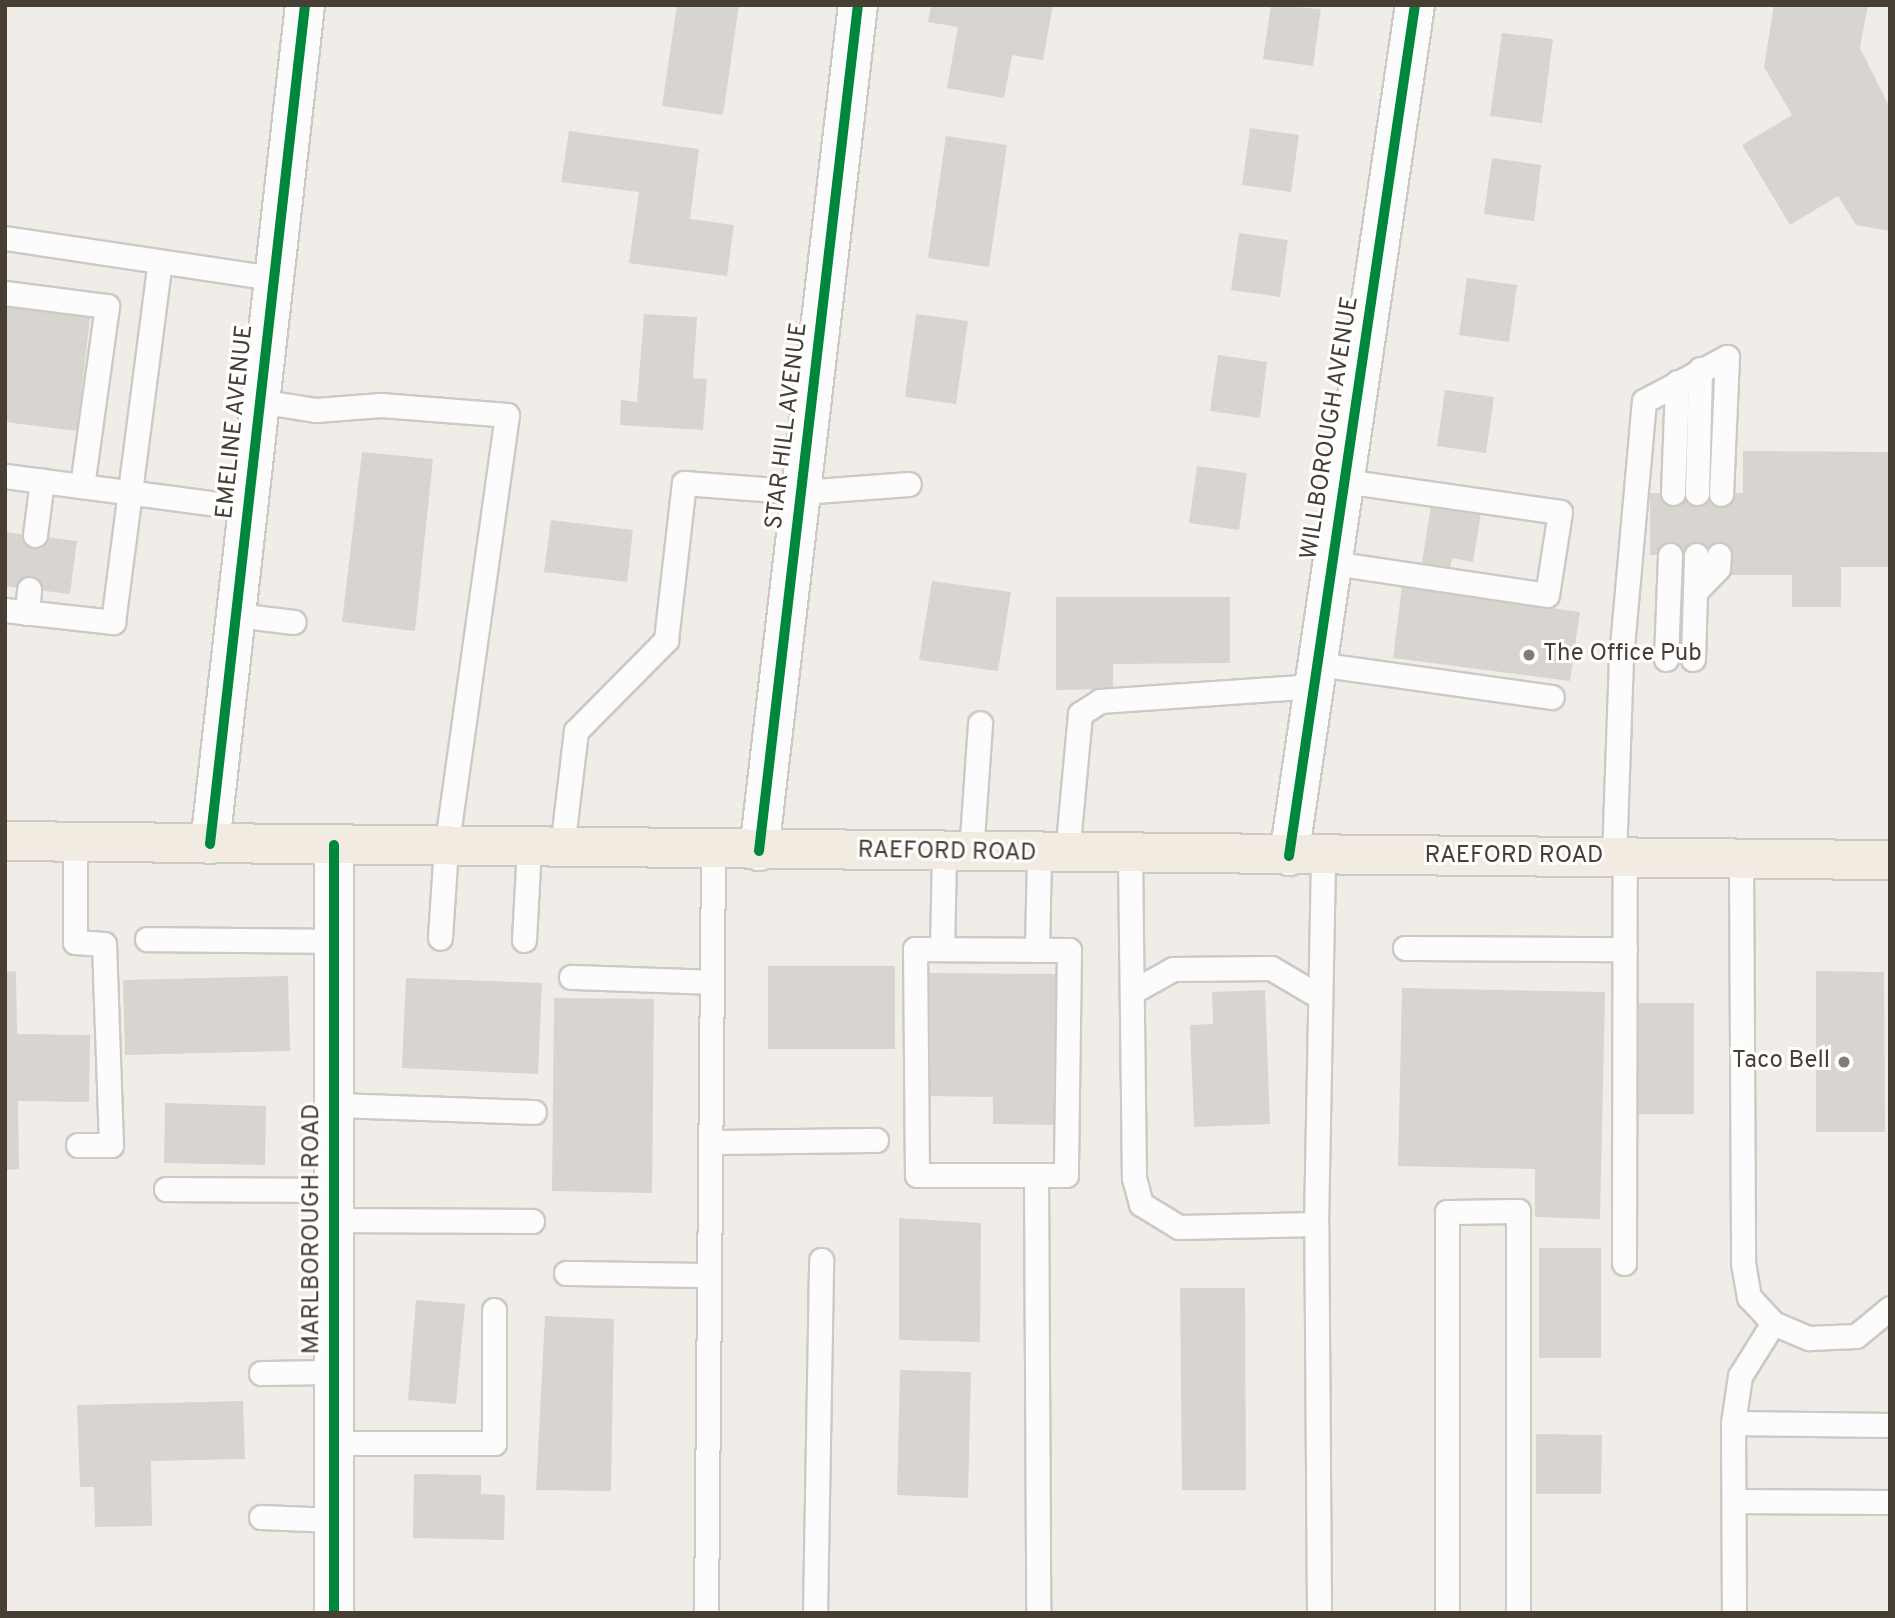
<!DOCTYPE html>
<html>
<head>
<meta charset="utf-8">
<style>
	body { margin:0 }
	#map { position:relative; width:1895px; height:1618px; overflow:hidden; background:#f0ede8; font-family:Overpass,sans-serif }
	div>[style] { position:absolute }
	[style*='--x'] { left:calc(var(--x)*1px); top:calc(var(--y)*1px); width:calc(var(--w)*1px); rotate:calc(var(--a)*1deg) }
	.building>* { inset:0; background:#d8d4cf }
	.roads { filter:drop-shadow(2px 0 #cdc9c4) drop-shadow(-2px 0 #cdc9c4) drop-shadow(0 2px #cdc9c4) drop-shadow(0 -2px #cdc9c4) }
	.lane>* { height:23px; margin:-11.5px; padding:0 11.5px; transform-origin:11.5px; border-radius:11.5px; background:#fdfcfc }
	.street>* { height:38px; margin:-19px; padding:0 19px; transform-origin:19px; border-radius:19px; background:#fdfcfc }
	.primary>* { height:38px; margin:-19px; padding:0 19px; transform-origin:19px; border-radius:19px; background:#f1ebe2 }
	.cycleway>* { height:10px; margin:-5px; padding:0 5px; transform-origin:5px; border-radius:5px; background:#00873e }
	.dots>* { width:19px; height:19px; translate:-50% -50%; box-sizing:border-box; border:4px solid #fff; border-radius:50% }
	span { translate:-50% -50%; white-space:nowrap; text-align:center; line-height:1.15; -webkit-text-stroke:6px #fff; paint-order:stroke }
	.street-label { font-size:24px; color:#473e34 }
	.poi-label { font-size:24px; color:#473e34 }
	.left { translate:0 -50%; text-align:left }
	.right { translate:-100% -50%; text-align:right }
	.frame { position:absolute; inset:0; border:7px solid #473e34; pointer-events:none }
</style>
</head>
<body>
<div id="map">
	<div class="building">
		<i style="clip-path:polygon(677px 5px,739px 5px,723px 115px,662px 106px)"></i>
		<i style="clip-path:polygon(931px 5px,1053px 5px,1043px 60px,1012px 55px,1004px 98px,947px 88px,958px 27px,928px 22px)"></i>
		<i style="clip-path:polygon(1271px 5px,1321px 9px,1313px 66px,1263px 59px)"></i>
		<i style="clip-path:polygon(1774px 5px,1868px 5px,1860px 48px,1890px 108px,1890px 231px,1856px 225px,1838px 196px,1790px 225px,1742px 145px,1792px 115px,1764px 67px)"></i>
		<i style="clip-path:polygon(1502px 33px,1553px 39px,1542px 123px,1490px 116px)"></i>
		<i style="clip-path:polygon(1250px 128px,1299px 135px,1291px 192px,1242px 185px)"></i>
		<i style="clip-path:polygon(569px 131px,699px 149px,690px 219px,734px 225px,727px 276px,629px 263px,639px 192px,561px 182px)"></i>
		<i style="clip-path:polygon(946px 136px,1007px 145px,989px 267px,928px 258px)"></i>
		<i style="clip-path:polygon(1492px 158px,1541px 165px,1534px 221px,1484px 214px)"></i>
		<i style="clip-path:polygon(1239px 233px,1288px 240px,1280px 297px,1231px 290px)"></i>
		<i style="clip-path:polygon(1467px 278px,1517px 285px,1509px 342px,1459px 335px)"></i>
		<i style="clip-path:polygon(5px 307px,90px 318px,77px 431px,5px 422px)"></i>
		<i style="clip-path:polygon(644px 314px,697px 317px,693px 378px,707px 379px,703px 430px,620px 425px,621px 400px,637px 402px)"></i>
		<i style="clip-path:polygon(916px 314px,968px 321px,956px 404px,905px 397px)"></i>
		<i style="clip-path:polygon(1218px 355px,1267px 362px,1260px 418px,1210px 411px)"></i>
		<i style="clip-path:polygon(1445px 390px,1494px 397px,1486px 453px,1437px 446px)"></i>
		<i style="clip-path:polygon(1743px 451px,1890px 452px,1890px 567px,1841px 567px,1841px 607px,1792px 607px,1792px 575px,1730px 575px,1730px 555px,1650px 555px,1650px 493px,1743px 493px)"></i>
		<i style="clip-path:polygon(362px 452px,433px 459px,415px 631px,342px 622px)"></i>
		<i style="clip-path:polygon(1197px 466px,1247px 473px,1239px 530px,1189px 523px)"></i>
		<i style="clip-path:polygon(1432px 499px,1482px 506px,1473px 562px,1452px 558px,1449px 574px,1421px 569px)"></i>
		<i style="clip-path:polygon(551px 520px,633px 530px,627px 582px,544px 572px)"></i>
		<i style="clip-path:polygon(5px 532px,77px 541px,70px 594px,5px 586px)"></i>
		<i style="clip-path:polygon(932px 581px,1011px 592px,998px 671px,919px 660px)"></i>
		<i style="clip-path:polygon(1402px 587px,1580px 612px,1570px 681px,1393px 658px)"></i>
		<i style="clip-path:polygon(1056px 597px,1230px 597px,1230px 663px,1113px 664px,1113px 689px,1056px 690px)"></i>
		<i style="clip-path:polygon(768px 966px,895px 966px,895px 1049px,768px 1049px)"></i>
		<i style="clip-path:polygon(16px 971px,17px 1034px,90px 1035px,89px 1102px,18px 1101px,19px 1169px,5px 1170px,5px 972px)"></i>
		<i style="clip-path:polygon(1816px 971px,1884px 972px,1885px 1132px,1816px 1132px)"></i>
		<i style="clip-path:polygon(928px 973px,1059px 974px,1057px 1125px,993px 1124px,993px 1097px,927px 1096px)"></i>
		<i style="clip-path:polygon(288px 976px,290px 1051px,125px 1055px,123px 980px)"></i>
		<i style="clip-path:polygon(406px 978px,542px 983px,538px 1074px,402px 1068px)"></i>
		<i style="clip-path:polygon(1402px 988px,1605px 992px,1600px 1219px,1535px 1217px,1535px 1169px,1398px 1166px)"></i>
		<i style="clip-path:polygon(1265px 990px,1270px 1124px,1194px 1127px,1190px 1025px,1213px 1024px,1212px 992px)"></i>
		<i style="clip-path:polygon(554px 998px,654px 999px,652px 1193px,552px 1191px)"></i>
		<i style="clip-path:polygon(1639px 1003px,1694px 1003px,1694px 1114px,1638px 1114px)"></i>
		<i style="clip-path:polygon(165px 1103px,266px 1106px,265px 1165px,164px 1163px)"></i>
		<i style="clip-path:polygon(899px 1218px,981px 1223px,980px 1342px,899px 1340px)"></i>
		<i style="clip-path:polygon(1539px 1248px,1601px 1248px,1601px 1358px,1539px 1358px)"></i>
		<i style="clip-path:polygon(1180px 1288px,1245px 1288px,1246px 1490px,1182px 1490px)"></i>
		<i style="clip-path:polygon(416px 1300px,465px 1304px,456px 1404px,408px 1400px)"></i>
		<i style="clip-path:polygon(545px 1316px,614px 1319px,611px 1491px,536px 1490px)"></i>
		<i style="clip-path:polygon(900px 1370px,971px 1372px,968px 1498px,897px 1495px)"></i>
		<i style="clip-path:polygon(243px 1401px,245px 1459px,151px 1461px,152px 1526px,95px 1527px,94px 1487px,80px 1487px,77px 1405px)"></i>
		<i style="clip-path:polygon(1536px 1434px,1602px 1435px,1601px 1494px,1536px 1494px)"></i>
		<i style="clip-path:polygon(414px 1474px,481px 1475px,481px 1494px,505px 1495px,504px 1540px,413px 1538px)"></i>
	</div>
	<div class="roads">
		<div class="lane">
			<i style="--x:5;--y:238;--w:271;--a:8.5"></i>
			<i style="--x:5;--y:293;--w:103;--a:7.3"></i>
			<i style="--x:107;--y:306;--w:182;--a:97.9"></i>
			<i style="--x:259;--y:401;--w:58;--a:9"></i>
			<i style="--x:316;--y:410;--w:65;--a:-4.4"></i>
			<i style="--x:381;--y:405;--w:126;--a:4.5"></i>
			<i style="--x:507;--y:415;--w:436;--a:98"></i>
			<i style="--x:446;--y:847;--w:91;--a:93.8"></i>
			<i style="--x:5;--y:476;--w:245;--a:7.5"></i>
			<i style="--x:1673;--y:493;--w:111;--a:-87.9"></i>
			<i style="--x:1697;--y:493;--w:124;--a:-88.6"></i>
			<i style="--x:35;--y:535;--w:55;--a:-82.7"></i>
			<i style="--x:1333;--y:563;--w:216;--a:8.5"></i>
			<i style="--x:1547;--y:595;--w:84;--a:-81.1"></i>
			<i style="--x:1560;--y:512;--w:217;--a:-171.8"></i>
			<i style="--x:1695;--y:592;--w:33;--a:-46"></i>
			<i style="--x:1718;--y:568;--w:13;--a:-86"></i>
			<i style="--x:5;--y:610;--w:109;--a:6.3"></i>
			<i style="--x:113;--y:622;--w:363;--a:-82.6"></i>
			<i style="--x:27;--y:613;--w:24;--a:-85"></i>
			<i style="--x:236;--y:615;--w:58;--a:6.9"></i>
			<i style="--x:1666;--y:659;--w:104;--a:-87.8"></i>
			<i style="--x:1693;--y:659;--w:104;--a:-88.3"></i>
			<i style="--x:1317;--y:664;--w:237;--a:8"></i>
			<i style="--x:75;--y:842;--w:100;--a:90"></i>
			<i style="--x:75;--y:942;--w:29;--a:4"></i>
			<i style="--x:104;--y:944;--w:201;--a:88"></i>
			<i style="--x:111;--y:1145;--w:33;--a:180"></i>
			<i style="--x:562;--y:848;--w:118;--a:-83.2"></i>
			<i style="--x:576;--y:731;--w:128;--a:-45.3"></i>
			<i style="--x:666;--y:640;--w:158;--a:-83.5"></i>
			<i style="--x:684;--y:483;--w:118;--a:4.4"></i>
			<i style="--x:802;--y:492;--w:107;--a:-4.3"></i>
			<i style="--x:971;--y:853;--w:130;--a:-86"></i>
			<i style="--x:1067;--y:854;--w:141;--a:-84.7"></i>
			<i style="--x:1080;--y:714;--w:24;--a:-33"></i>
			<i style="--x:1100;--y:701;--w:215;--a:-4"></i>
			<i style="--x:1130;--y:854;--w:324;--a:89.3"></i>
			<i style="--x:1134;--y:1178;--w:27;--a:75"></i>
			<i style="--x:1141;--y:1204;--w:44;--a:31.2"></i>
			<i style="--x:1179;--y:1227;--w:137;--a:-1.3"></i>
			<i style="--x:1614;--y:858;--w:200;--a:-88"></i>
			<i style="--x:1621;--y:658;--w:258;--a:-84.9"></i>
			<i style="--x:1644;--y:401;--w:94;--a:-27.9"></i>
			<i style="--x:1727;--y:357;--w:137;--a:92.5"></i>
			<i style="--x:1741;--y:859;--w:404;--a:89.7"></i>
			<i style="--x:1743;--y:1263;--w:35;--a:80"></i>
			<i style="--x:1749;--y:1297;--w:35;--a:47"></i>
			<i style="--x:1773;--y:1323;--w:39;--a:23"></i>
			<i style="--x:1809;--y:1338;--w:47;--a:-2.4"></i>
			<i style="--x:1856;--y:1336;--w:44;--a:-39.5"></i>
			<i style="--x:147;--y:939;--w:187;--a:0.6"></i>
			<i style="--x:524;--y:940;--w:92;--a:-86.9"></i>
			<i style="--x:1405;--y:948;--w:220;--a:0.3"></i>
			<i style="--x:915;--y:949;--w:154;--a:0.4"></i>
			<i style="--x:1069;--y:950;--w:225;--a:90.8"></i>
			<i style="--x:1066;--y:1175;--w:149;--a:180"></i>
			<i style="--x:917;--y:1175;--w:226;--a:-90.5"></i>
			<i style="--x:942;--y:949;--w:96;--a:-88.8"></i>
			<i style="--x:1037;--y:950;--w:97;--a:-88.8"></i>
			<i style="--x:571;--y:977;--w:141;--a:2"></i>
			<i style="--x:1132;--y:992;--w:47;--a:-29.3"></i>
			<i style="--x:1173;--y:969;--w:98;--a:-0.6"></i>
			<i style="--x:1271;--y:968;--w:57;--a:30.6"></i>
			<i style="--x:334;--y:1105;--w:200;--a:2"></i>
			<i style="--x:710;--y:1142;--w:166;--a:-0.7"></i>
			<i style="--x:1036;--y:1175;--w:438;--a:89.7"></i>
			<i style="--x:166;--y:1189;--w:168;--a:0.3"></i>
			<i style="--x:334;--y:1220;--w:198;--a:0.3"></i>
			<i style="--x:1624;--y:1263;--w:405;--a:-89.9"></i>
			<i style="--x:566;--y:1273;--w:143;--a:0.8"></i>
			<i style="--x:261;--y:1373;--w:73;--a:-0.8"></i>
			<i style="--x:1733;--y:1423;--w:157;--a:0.7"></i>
			<i style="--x:334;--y:1443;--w:160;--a:0"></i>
			<i style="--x:494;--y:1443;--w:133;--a:-90"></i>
			<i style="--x:1734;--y:1501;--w:156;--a:0.4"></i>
			<i style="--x:261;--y:1517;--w:73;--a:2.4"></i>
			<i style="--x:706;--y:1613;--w:763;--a:-89.47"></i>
			<i style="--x:815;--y:1613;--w:353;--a:-89"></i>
			<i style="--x:1319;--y:1613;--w:389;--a:-90.4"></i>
			<i style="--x:1316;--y:1224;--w:368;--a:-88.9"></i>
			<i style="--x:1447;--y:1613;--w:401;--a:-90"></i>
			<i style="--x:1447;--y:1212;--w:71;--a:-0.8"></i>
			<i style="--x:1518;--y:1211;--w:402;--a:90"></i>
			<i style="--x:1734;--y:1613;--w:190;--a:-90.3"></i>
			<i style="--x:1733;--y:1423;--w:48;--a:-81.5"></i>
			<i style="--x:1740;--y:1376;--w:62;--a:-58.1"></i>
		</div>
		<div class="street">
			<i style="--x:210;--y:844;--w:844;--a:-83.54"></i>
			<i style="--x:759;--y:851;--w:852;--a:-83.33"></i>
			<i style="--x:1289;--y:856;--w:860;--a:-81.58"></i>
			<i style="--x:334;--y:1613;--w:768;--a:-90"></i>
		</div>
		<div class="primary">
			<i style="--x:5;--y:841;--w:1885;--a:0.58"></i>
		</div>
	</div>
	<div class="cycleway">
		<i style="--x:210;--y:844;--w:844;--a:-83.54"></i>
		<i style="--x:759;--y:851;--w:852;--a:-83.33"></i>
		<i style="--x:1289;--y:856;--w:860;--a:-81.58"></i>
		<i style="--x:334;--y:1613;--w:768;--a:-90"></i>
	</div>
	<div class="dots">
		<i style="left:1529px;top:655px;background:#827b73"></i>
		<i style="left:1844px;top:1062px;background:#827b73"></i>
	</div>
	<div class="street-label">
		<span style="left:236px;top:422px;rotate:-84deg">EMELINE AVENUE</span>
		<span style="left:788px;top:426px;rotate:-83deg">STAR HILL AVENUE</span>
		<span style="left:1331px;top:428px;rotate:-81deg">WILLBOROUGH AVENUE</span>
		<span style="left:947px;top:853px;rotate:1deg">RAEFORD ROAD</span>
		<span style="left:1514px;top:857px">RAEFORD ROAD</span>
		<span style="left:313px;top:1229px;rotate:-90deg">MARLBOROUGH ROAD</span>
	</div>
	<div class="poi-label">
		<span class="left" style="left:1543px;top:655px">The Office Pub</span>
		<span class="right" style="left:1830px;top:1062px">Taco Bell</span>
	</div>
	<div class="frame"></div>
</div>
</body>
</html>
